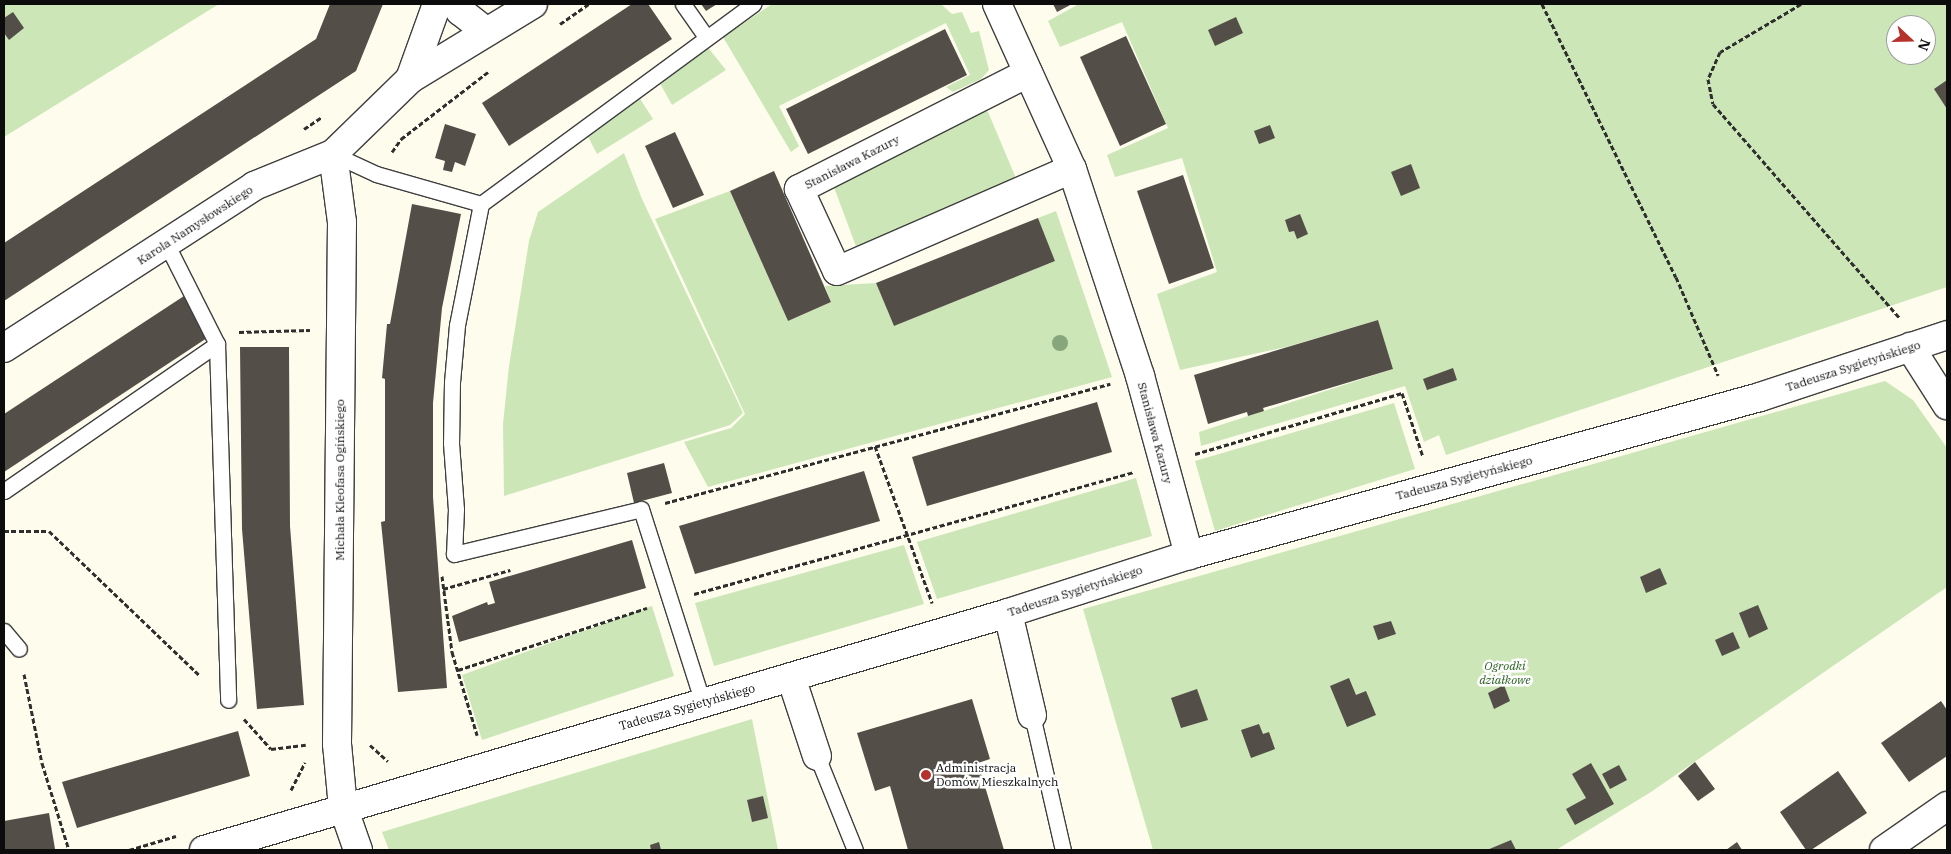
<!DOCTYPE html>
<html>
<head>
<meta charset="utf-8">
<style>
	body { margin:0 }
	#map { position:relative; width:1951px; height:854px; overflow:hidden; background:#fefcec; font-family:"IBM Plex Serif",serif }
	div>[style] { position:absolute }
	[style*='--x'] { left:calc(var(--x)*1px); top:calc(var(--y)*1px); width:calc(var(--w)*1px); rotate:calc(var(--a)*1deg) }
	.green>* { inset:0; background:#cce6b8 }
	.building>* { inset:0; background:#544e49 }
	.path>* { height:3px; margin-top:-1.5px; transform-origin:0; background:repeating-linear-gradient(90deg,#2e2e2e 0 5px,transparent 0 7.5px) }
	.roads { filter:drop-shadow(1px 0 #3f3f3f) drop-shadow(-1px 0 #3f3f3f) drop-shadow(0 1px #3f3f3f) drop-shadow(0 -1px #3f3f3f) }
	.service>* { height:15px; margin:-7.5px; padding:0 7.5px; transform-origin:7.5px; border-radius:7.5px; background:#fff }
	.minor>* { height:28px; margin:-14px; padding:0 14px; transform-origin:14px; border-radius:14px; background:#fff }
	.trees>* { width:16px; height:16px; margin:-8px; border-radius:50%; background:#88a67c }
	.dots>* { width:14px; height:14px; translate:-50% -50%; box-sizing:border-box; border:2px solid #fff; border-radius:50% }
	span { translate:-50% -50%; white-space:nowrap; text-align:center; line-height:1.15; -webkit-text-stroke:5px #fff; paint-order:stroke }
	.street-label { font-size:12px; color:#0c0c0c }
	.park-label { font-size:12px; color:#286020; font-style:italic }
	.poi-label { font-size:12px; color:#0c0c0c }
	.left { translate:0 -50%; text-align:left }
	.frame { position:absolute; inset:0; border:5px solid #0c0c0c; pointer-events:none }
	.north { position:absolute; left:1886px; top:15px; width:50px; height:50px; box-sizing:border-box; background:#fff; border:1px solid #9e9e9e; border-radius:50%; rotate:111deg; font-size:14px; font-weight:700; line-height:20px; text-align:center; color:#0c0c0c }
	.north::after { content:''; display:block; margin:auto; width:18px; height:22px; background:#b4312c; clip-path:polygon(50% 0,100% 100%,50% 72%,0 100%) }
</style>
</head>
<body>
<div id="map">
	<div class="green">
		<i style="clip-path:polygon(4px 4px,219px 4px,4px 137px)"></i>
		<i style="clip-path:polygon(772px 4px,941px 4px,952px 14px,962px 12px,971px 33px,979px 31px,989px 70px,981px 79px,953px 92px,946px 87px,970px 75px,946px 23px,779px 106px,799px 146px,791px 152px,723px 37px)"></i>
		<i style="clip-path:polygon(evenodd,1079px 4px,1947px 4px,1947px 287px,1446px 455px,1439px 435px,1424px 442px,1405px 386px,1201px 446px,1199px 432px,1393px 369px,1378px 320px,1286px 347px,1180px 370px,1157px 294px,1217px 272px,1182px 158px,1115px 177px,1107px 155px,1168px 128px,1122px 22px,1060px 47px,1048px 21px,1079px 4px,1896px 25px,1926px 25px,1926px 55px,1896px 55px,1896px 25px)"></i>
		<i style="clip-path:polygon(706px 45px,726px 70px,672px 105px,657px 78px)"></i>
		<i style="clip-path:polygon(637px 94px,653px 119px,597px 154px,584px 129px)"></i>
		<i style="clip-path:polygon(977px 108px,988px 112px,1015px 176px,1011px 186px,857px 249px,832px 182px)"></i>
		<i style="clip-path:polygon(624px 153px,642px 199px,743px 413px,730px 425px,504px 496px,503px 424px,509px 366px,529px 241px,538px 212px)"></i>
		<i style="clip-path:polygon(730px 191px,788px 321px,831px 302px,825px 286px,876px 283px,894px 326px,1055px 261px,1038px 218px,1056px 211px,1112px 377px,708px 487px,684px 442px,731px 428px,745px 414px,655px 219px)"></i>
		<i style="clip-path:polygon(1885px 381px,1913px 400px,1947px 448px,1947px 587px,1651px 792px,1556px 850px,1153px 850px,1083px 609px)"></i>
		<i style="clip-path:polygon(1394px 403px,1415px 469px,1215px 531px,1195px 461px)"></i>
		<i style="clip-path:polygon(1136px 478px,1152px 536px,937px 599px,917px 542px)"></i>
		<i style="clip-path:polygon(904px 545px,924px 604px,714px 666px,695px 603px)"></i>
		<i style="clip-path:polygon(652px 606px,674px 676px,482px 740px,462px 675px)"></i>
		<i style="clip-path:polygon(752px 719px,778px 850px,389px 850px,382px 832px)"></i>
	</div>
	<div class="building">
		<i style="clip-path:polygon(330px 4px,383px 4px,356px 71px,4px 301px,4px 243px,316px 39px)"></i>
		<i style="clip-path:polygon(632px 4px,648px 4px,672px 39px,509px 146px,482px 103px)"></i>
		<i style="clip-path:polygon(701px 4px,717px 4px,706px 11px)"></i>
		<i style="clip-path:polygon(1053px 4px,1072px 4px,1057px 12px)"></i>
		<i style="clip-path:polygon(13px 12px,24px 28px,9px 40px,4px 33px,4px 18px)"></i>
		<i style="clip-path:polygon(1236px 17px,1243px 33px,1215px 46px,1208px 30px)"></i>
		<i style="clip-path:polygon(945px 29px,967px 75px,808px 154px,786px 109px)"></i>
		<i style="clip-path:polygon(1126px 36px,1166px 124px,1120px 146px,1080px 57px)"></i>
		<i style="clip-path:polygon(1947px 80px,1947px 109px,1934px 89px)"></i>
		<i style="clip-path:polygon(445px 124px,476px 134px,465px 166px,455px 162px,452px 172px,443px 170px,445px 161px,435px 158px)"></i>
		<i style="clip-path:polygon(1270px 125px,1275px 138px,1259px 144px,1254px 131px)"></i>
		<i style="clip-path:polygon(675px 132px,704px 195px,673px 208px,645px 146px)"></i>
		<i style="clip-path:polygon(1411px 164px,1420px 188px,1401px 196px,1391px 172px)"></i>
		<i style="clip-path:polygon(774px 171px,831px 302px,788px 321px,730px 191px)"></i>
		<i style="clip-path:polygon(1183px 175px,1214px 268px,1169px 284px,1137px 191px)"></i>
		<i style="clip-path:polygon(412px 204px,461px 214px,442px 308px,433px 403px,433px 497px,447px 688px,398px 692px,381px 522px,385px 521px,385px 379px,382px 378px,387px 324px,390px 324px)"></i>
		<i style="clip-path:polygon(1300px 214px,1308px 234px,1297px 239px,1294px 231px,1289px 232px,1285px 220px)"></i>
		<i style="clip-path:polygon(1038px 218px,1055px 261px,894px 326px,876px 283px)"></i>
		<i style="clip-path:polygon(184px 296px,210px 336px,4px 472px,4px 414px)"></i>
		<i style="clip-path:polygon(1378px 320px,1393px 369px,1263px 408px,1264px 411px,1248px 416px,1247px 412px,1208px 424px,1194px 375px)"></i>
		<i style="clip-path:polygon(240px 347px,289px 347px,290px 526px,304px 705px,257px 709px,242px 529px)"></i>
		<i style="clip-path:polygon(1453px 368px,1457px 380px,1427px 390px,1423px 379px)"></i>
		<i style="clip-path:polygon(1097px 402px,1112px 452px,927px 506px,912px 457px)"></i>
		<i style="clip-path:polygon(664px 463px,672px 493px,634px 503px,627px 473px)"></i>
		<i style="clip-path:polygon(864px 471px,880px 521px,695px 574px,679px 526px)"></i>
		<i style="clip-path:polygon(632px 540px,646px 588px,459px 642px,452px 616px,487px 602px,488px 605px,495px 603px,489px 582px)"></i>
		<i style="clip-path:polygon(1660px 568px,1667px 584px,1646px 593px,1640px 577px)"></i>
		<i style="clip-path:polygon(1758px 605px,1768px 629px,1749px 638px,1739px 613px)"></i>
		<i style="clip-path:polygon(1391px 621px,1396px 634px,1378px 640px,1373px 626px)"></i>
		<i style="clip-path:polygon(1733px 632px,1740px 648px,1722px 656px,1715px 640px)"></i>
		<i style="clip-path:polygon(1349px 678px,1356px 695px,1366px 691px,1376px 715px,1347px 727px,1330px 686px)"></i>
		<i style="clip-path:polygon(1504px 685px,1510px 701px,1494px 709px,1488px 693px)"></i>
		<i style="clip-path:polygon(1197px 689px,1208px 720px,1181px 728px,1171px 698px)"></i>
		<i style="clip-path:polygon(972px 699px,990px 759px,978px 763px,1004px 850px,908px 850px,890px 786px,875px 791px,857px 733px)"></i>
		<i style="clip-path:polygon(1941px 701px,1947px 710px,1947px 756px,1909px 782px,1881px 743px)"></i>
		<i style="clip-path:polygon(1259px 724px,1263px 734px,1269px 732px,1275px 749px,1251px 758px,1241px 730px)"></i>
		<i style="clip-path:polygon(238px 731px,250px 776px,77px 828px,62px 782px)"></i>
		<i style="clip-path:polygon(1695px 762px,1715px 789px,1698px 801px,1678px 776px)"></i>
		<i style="clip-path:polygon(1591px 763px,1614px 804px,1575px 825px,1566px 809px,1586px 798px,1572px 774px)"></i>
		<i style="clip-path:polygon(1619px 765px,1627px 780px,1610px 789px,1602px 774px)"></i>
		<i style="clip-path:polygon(1838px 771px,1867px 813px,1811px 850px,1806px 850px,1780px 812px)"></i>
		<i style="clip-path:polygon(763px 796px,768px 818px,752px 822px,747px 800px)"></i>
		<i style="clip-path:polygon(49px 813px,55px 849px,4px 850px,4px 821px)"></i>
		<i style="clip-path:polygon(1511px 840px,1516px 850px,1487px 850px)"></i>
		<i style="clip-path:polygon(659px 842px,661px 850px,651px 850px,650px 845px)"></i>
		<i style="clip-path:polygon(1737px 842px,1742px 850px,1726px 850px)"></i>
	</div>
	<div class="path">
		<i style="--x:1542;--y:4;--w:304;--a:63.9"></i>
		<i style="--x:1676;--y:277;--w:107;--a:66.8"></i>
		<i style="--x:1801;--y:4;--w:94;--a:149.3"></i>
		<i style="--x:1720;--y:52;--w:30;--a:114"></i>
		<i style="--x:1708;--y:79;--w:25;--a:79"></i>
		<i style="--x:1713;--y:104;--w:283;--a:48.9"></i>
		<i style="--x:560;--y:24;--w:35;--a:-35"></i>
		<i style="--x:304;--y:129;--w:22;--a:-34"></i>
		<i style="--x:392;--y:152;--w:16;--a:-55"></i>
		<i style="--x:401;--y:139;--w:110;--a:-37.6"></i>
		<i style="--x:239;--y:332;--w:71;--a:-1.6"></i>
		<i style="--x:875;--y:446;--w:167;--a:70"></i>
		<i style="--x:1195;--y:454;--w:216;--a:-16.4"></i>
		<i style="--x:1402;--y:393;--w:67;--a:71.8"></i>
		<i style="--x:665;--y:503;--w:461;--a:-15"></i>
		<i style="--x:4;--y:531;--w:45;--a:0"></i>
		<i style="--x:49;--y:531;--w:209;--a:43.8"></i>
		<i style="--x:442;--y:576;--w:77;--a:82.5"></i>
		<i style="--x:452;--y:652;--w:87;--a:73.2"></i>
		<i style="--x:443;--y:589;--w:70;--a:-15.8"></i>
		<i style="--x:694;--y:594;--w:457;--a:-15.5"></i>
		<i style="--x:458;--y:670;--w:199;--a:-18.2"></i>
		<i style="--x:24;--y:674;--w:91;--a:78.6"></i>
		<i style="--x:42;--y:763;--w:91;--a:72.8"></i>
		<i style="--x:244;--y:719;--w:40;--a:48"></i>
		<i style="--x:271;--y:749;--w:35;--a:-7"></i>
		<i style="--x:370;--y:745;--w:24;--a:42"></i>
		<i style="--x:291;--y:790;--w:31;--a:-63"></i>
		<i style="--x:129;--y:850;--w:49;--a:-16.6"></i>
	</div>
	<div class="roads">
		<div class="service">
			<i style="--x:683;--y:4;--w:39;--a:55"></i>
			<i style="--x:333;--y:154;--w:47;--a:24.9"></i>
			<i style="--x:376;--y:174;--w:109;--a:15.9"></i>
			<i style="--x:481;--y:204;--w:123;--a:101.2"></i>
			<i style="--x:457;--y:325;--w:57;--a:95"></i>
			<i style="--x:452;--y:382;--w:61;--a:90.9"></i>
			<i style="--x:451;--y:443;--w:66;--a:85.7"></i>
			<i style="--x:456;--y:509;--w:45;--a:92.5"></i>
			<i style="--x:454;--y:554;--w:192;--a:-13.5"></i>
			<i style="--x:641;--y:509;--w:204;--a:72.3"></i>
			<i style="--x:481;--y:204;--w:338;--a:-36.3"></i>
			<i style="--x:166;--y:243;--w:113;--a:63.2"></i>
			<i style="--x:217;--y:344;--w:356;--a:88.2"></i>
			<i style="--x:4;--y:491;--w:259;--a:-34.6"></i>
			<i style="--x:4;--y:631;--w:23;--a:50"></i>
			<i style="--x:1032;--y:715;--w:139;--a:77.1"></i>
			<i style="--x:817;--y:756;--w:101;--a:68"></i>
		</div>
		<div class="minor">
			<i style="--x:457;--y:4;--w:8;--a:67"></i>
			<i style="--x:460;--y:11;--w:34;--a:38"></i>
			<i style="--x:997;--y:4;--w:181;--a:65.6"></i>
			<i style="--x:1072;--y:169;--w:218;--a:71.8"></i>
			<i style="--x:1140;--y:376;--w:186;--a:74.7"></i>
			<i style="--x:1028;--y:73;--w:257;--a:153.1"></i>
			<i style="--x:799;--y:189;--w:90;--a:65.1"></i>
			<i style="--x:837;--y:271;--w:256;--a:-23.5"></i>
			<i style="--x:410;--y:79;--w:80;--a:-70.2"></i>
			<i style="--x:333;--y:154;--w:69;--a:82.5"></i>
			<i style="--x:342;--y:222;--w:522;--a:90.55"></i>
			<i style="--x:337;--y:744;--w:63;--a:84.6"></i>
			<i style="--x:343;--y:807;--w:46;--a:70.8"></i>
			<i style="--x:1910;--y:347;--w:69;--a:57.5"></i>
			<i style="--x:4;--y:348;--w:298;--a:-32.9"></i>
			<i style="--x:254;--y:186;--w:85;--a:-22.1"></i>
			<i style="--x:333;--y:154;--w:107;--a:-44.2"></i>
			<i style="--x:410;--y:79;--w:144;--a:-31.4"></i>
			<i style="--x:1008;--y:613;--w:105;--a:76.8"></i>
			<i style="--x:791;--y:677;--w:83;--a:71.8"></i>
			<i style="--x:204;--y:850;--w:838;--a:-16.42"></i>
			<i style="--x:1008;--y:613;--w:190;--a:-17.8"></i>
			<i style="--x:1189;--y:555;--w:592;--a:-15.47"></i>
			<i style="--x:1760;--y:397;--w:197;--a:-18.3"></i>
			<i style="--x:1884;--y:850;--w:77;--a:-34.9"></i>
		</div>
	</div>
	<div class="trees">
		<i style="left:1060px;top:343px"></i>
	</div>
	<div class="dots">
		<i style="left:926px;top:775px;background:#b4312c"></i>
	</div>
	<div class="street-label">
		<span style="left:852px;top:162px;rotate:-27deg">Stanisława Kazury</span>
		<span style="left:195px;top:225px;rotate:-33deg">Karola Namysłowskiego</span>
		<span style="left:1853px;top:366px;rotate:-18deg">Tadeusza Sygietyńskiego</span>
		<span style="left:1155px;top:433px;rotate:75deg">Stanisława Kazury</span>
		<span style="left:1464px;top:478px;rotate:-15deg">Tadeusza Sygietyńskiego</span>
		<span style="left:340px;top:480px;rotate:-90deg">Michała Kleofasa Ogińskiego</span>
		<span style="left:1075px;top:591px;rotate:-18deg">Tadeusza Sygietyńskiego</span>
		<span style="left:687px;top:707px;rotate:-16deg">Tadeusza Sygietyńskiego</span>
	</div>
	<div class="park-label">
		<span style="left:1505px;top:673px">Ogrodki<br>działkowe</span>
	</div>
	<div class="poi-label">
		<span class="left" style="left:936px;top:775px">Administracja<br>Domów Mieszkalnych</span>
	</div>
	<div class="frame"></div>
	<div class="north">N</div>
</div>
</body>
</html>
